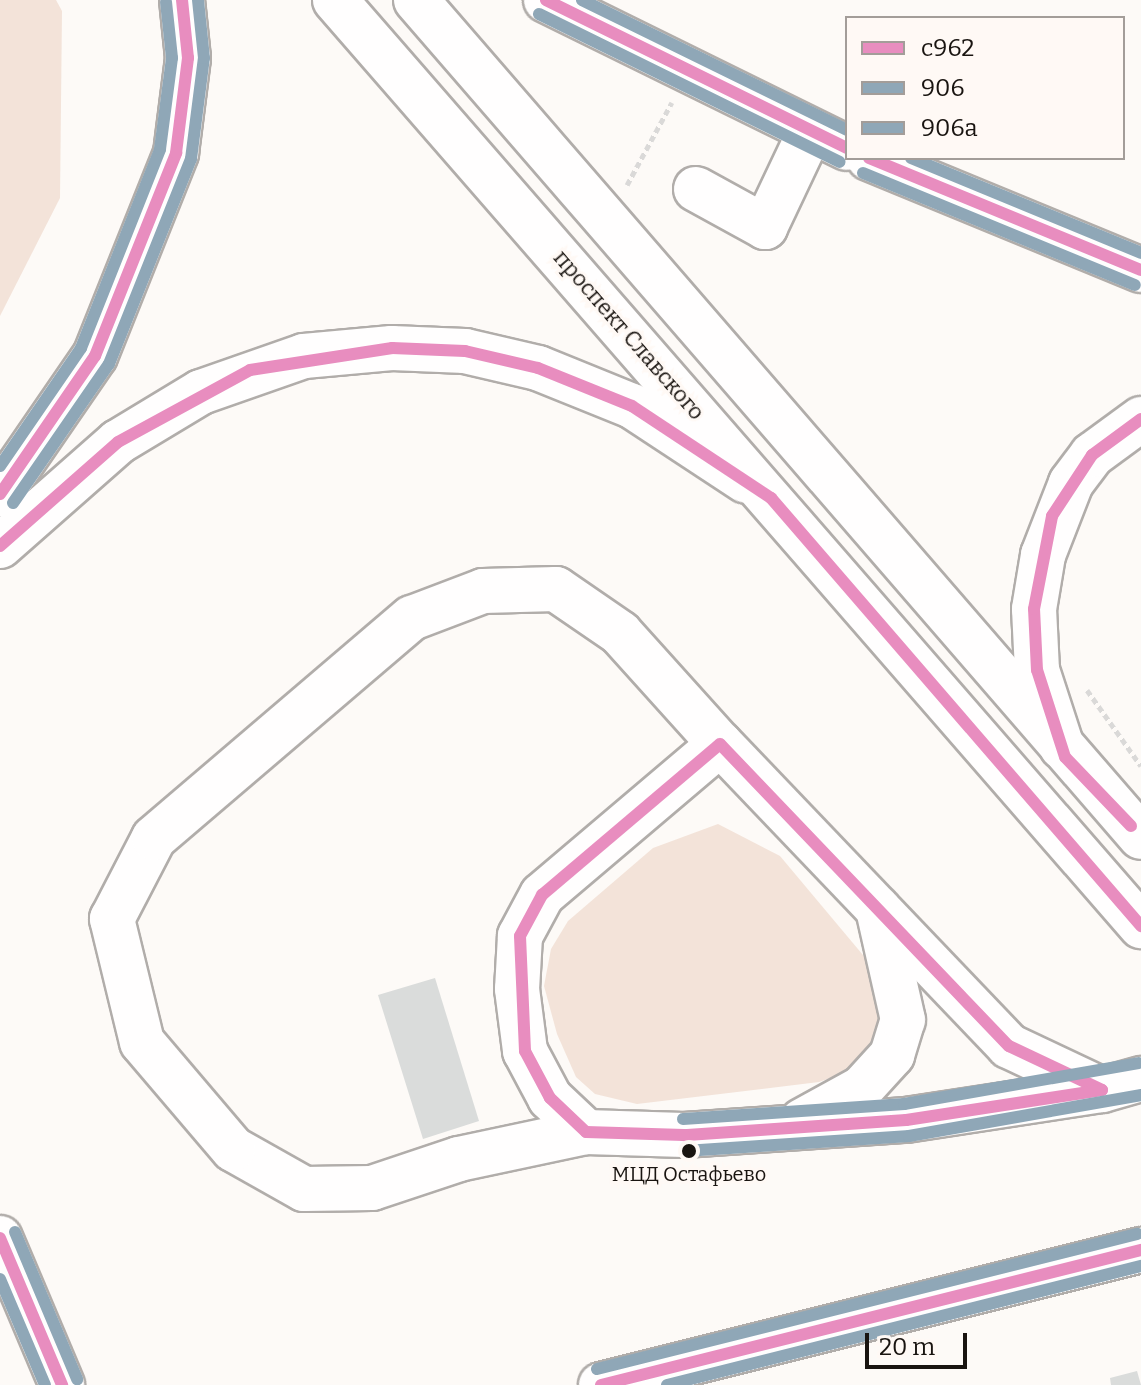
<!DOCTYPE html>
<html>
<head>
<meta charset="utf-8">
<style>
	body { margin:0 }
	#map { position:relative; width:1141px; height:1385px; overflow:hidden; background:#fdfaf7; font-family:Bitter,serif }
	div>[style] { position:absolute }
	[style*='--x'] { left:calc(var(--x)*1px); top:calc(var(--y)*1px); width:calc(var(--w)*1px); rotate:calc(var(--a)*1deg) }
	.green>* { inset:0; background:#f3e3d9 }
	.building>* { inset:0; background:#dadcdb }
	.path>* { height:5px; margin-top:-2.5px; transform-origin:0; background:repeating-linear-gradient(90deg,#dad9d8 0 6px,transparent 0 10px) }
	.roads { filter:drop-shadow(2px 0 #b1adaa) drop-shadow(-2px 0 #b1adaa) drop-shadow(0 2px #b1adaa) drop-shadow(0 -2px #b1adaa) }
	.minor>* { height:44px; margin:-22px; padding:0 22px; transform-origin:22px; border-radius:22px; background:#fffefe }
	.major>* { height:44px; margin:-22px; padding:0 22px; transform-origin:22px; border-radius:22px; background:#fffefe }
	.bus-1>* { height:12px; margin:-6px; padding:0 6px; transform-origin:6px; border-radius:6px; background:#e88dbf }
	.bus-2>* { height:12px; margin:-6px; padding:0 6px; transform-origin:6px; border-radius:6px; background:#8fa7b7 }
	.bus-3>* { height:12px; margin:-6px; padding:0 6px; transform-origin:6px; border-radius:6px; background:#8fa7b7 }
	.dots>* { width:22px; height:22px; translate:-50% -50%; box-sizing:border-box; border:4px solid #fff9f5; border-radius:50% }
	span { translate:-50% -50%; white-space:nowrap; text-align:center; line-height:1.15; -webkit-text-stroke:6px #fff9f5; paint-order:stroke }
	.bus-label { font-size:20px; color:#191410 }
	.street-label { font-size:22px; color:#191410 }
	.legend { position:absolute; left:845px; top:16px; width:280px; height:144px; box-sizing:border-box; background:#fff9f5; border:2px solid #a39d99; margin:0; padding:10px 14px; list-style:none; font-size:24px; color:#191410 }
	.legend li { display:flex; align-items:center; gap:16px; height:40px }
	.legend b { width:40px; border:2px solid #a39d99 }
	.scale { position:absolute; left:865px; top:1333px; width:102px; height:36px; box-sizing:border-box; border:4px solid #191410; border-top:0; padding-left:10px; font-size:24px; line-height:28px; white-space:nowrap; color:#191410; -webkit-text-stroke:6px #fff9f5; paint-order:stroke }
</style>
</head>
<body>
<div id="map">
	<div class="green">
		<i style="clip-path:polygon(0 0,56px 0,62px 11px,60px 198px,0 316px)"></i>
		<i style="clip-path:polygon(718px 824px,780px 856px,873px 967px,887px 996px,880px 1037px,844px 1073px,819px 1082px,637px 1104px,595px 1094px,576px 1077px,557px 1034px,544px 986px,551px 949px,568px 921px,653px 848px)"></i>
	</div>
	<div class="building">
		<i style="clip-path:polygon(435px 978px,479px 1121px,423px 1139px,378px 995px)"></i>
		<i style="clip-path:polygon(1137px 1371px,1141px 1385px,1111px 1385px,1110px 1378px)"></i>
	</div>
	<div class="path">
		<i style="--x:627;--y:185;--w:94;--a:-61.5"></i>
		<i style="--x:1087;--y:690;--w:93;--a:54.6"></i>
	</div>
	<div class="roads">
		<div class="minor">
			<i style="--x:546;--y:0;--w:335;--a:26.2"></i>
			<i style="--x:869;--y:158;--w:294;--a:22.4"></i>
			<i style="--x:696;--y:189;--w:79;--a:28.8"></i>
			<i style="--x:765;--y:227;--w:105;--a:-64.7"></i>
			<i style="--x:0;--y:494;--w:168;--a:-55.5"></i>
			<i style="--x:95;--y:356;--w:219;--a:-68.2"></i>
			<i style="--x:176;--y:153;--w:96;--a:-82.8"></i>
			<i style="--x:188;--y:58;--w:58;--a:-95.9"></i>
			<i style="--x:0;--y:546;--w:157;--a:-41.4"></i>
			<i style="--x:118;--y:442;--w:97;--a:-31.1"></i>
			<i style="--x:201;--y:392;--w:109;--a:-19.3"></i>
			<i style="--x:304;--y:356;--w:88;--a:-5.2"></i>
			<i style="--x:392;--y:348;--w:73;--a:2.4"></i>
			<i style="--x:465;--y:351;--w:75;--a:13.1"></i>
			<i style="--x:538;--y:368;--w:101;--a:22"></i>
			<i style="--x:632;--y:406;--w:136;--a:33.3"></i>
			<i style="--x:1062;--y:747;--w:81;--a:-108"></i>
			<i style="--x:1037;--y:670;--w:61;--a:-92.8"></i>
			<i style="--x:1034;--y:609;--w:55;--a:-80.5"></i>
			<i style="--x:1043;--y:555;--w:77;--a:-68.7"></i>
			<i style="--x:1071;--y:483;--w:35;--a:-53"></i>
			<i style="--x:1092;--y:455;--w:61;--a:-36.3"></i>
			<i style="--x:1102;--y:1090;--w:103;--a:-154.7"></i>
			<i style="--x:1009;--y:1046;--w:418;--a:-133.7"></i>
			<i style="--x:720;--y:744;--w:233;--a:139.7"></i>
			<i style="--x:542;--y:895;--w:47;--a:118.2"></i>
			<i style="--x:520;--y:936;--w:53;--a:93.2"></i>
			<i style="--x:517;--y:989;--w:63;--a:82.6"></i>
			<i style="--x:525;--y:1051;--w:53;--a:62"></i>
			<i style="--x:550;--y:1098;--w:50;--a:43.4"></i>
			<i style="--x:586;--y:1132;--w:98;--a:1.8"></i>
			<i style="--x:684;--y:1135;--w:223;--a:-3.9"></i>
			<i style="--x:906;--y:1120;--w:198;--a:-8.7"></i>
			<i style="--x:1102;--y:1090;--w:41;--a:-15.8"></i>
			<i style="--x:802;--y:1121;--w:68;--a:-28.8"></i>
			<i style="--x:862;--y:1088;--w:45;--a:-47.7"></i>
			<i style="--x:892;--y:1055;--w:37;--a:-73"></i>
			<i style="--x:903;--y:1020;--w:114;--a:-102.7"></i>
			<i style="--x:586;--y:1132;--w:130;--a:168"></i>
			<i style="--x:459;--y:1159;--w:92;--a:161.6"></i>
			<i style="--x:372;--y:1188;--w:68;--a:179.2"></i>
			<i style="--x:304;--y:1189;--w:81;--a:-150.6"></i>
			<i style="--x:233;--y:1149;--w:140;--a:-130.4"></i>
			<i style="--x:142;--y:1042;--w:127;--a:-103.7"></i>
			<i style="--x:112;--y:919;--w:91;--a:-62.6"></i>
			<i style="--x:154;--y:838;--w:339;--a:-40.5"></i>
			<i style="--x:412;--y:618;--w:76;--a:-20.8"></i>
			<i style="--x:483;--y:591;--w:73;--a:-1.6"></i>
			<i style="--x:556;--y:589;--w:78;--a:34.5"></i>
			<i style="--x:620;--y:633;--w:149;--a:48"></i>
			<i style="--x:0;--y:1238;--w:160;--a:67.1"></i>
			<i style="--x:601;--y:1385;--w:557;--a:-14.04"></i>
		</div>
		<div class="major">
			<i style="--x:335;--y:0;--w:1228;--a:48.96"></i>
			<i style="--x:416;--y:0;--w:1107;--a:49.1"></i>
		</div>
	</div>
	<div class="bus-1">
		<i style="--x:546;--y:0;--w:335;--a:26.2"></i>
		<i style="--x:869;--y:158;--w:294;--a:22.4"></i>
		<i style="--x:0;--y:494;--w:168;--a:-55.5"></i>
		<i style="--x:95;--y:356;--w:219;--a:-68.2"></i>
		<i style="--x:176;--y:153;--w:96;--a:-82.8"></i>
		<i style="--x:188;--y:58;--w:58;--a:-95.9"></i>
		<i style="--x:0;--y:546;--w:157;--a:-41.4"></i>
		<i style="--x:118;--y:442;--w:150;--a:-28.6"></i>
		<i style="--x:250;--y:370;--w:144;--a:-8.8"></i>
		<i style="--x:392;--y:348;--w:73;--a:2.4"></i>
		<i style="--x:465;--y:351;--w:75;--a:13.1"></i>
		<i style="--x:538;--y:368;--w:101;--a:22"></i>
		<i style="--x:632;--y:406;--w:167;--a:33.5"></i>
		<i style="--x:771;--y:498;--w:566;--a:49.16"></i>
		<i style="--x:720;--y:744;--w:418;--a:46.3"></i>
		<i style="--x:1009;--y:1046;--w:103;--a:25.3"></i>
		<i style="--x:1102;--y:1090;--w:198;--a:171.3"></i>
		<i style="--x:906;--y:1120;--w:223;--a:176.1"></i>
		<i style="--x:684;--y:1135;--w:98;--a:-178.2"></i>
		<i style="--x:586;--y:1132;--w:50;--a:-136.6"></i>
		<i style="--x:550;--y:1098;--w:53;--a:-118"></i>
		<i style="--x:525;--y:1051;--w:115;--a:-92.5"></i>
		<i style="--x:520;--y:936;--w:47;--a:-61.8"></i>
		<i style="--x:542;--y:895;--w:233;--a:-40.3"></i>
		<i style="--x:1131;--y:826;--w:95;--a:-133.7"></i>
		<i style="--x:1065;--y:757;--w:91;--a:-107.8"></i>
		<i style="--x:1037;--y:670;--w:61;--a:-92.8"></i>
		<i style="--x:1034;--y:609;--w:95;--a:-79"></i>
		<i style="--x:1052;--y:516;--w:73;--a:-56.7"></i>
		<i style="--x:1092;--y:455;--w:61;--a:-36.3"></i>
		<i style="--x:0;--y:1238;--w:160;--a:67.1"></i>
		<i style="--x:601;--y:1385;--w:557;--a:-14.04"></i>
	</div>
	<div class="bus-2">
		<i style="--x:539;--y:14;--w:335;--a:26.2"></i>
		<i style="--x:863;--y:173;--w:294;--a:22.4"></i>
		<i style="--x:13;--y:503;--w:169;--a:-55.4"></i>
		<i style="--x:109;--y:364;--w:221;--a:-68.2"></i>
		<i style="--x:191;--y:159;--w:102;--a:-82.7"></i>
		<i style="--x:204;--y:58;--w:58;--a:-95.9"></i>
		<i style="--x:685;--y:1151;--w:225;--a:-3.8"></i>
		<i style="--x:909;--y:1136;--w:236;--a:-10"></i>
		<i style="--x:0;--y:1279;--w:115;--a:67"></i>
		<i style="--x:667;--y:1385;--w:489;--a:-14.1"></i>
	</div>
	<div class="bus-3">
		<i style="--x:582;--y:0;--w:295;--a:26.1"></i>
		<i style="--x:911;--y:158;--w:249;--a:22.4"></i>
		<i style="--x:0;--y:466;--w:143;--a:-55.5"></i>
		<i style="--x:81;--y:348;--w:214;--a:-68.3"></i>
		<i style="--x:160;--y:149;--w:92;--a:-82.5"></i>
		<i style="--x:172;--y:58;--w:56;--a:-96.1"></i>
		<i style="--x:683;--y:1119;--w:222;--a:-3.9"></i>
		<i style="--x:904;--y:1104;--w:238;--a:-9.9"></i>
		<i style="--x:15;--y:1232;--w:160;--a:67.1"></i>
		<i style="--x:597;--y:1369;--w:557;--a:-14.04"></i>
	</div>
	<div class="dots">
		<i style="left:689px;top:1151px;background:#191410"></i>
	</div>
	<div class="bus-label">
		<span style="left:689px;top:1174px">МЦД Остафьево</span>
	</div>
	<div class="street-label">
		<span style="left:629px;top:335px;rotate:49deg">проспект Славского</span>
	</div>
	<ul class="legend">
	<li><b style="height:10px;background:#e88dbf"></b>с962</li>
	<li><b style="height:10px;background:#8fa7b7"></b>906</li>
	<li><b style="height:10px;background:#8fa7b7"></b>906а</li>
	</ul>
	<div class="scale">20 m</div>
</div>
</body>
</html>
